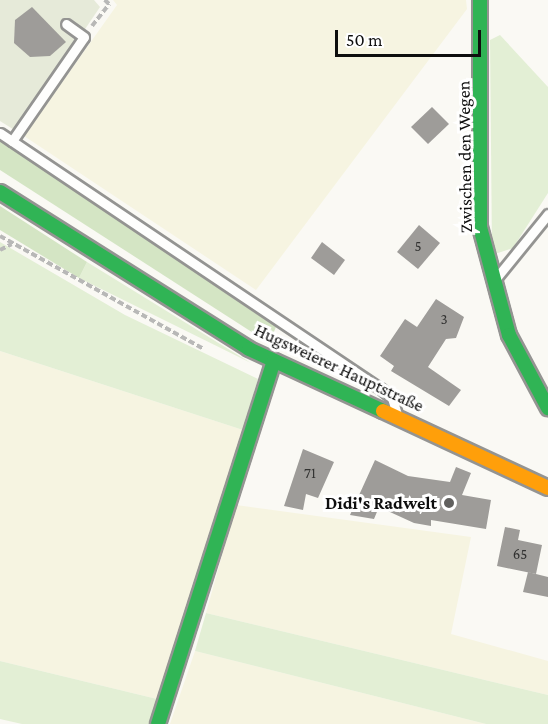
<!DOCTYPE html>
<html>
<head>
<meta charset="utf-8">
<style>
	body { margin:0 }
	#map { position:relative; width:548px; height:724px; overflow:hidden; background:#faf9f4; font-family:"Crimson Pro",serif }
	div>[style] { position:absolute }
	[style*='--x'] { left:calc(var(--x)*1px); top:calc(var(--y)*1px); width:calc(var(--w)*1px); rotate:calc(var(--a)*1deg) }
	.farmland>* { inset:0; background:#f6f4e1 }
	.green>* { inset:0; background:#e3efd5 }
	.forest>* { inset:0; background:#d4e5c4 }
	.cemetery>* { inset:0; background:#e6ead9 }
	.building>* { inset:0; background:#9e9c99 }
	.path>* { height:4px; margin-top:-2px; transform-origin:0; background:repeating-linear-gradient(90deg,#b8b8b7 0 6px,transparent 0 9px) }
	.roads { filter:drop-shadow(2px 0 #949492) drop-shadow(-2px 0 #949492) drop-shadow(0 2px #949492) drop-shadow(0 -2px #949492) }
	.lane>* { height:9px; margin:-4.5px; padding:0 4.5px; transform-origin:4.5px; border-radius:4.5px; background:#fefefd }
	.fast>* { height:14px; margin:-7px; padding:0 7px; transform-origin:7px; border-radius:7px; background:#30b455 }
	.slow>* { height:14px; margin:-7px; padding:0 7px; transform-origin:7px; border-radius:7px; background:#ff9f0a }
	.dots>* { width:16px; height:16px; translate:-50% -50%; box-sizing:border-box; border:3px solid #fff; border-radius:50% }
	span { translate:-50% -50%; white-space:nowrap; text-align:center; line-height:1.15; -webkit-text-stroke:6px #fff; paint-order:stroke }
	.number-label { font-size:15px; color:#323231 }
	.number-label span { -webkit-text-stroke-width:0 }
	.street-label { font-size:18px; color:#0e0e0e }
	.poi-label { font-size:18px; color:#0e0e0e; font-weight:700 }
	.right { translate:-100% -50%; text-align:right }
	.scale { position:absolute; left:335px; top:30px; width:146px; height:27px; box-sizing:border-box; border:3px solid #0e0e0e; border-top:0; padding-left:8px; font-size:18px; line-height:21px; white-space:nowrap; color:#0e0e0e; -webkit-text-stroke:4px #fff; paint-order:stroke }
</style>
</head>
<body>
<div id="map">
	<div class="farmland">
		<i style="clip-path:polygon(113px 0,466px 0,467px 9px,256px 290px,24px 136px,117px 5px)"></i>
		<i style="clip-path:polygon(0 351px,243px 430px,157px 699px,0 661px)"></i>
		<i style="clip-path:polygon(236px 505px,471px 537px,451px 634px,548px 661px,548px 695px,206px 613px)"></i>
		<i style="clip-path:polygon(195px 651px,486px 724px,170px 724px)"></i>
	</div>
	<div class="green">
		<i style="clip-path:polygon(500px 35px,548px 87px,548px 193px,513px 248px,498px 253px,492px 252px,490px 40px)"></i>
		<i style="clip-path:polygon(0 242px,125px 315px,258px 379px,243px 430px,0 351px)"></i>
		<i style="clip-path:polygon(87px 262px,251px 363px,79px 278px)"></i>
		<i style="clip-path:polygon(206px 613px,548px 695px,548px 724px,486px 724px,195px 651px)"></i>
		<i style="clip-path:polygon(0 661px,157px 699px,150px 724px,22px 724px,0 719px)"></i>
	</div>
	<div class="forest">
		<i style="clip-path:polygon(0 140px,276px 327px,269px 343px,0 170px)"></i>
		<i style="clip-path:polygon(0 206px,87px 262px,79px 278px,0 230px)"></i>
	</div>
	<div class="cemetery">
		<i style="clip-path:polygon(0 0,94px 0,100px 7px,16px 131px,0 121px)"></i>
	</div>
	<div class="building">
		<i style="clip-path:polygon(32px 7px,66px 42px,50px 56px,30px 57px,14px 43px,15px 20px)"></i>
		<i style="clip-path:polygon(432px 107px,449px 124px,428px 144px,411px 127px)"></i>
		<i style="clip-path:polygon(419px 225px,440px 243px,418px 269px,397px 252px)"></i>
		<i style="clip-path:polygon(322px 242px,345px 260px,334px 275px,311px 258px)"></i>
		<i style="clip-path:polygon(436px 299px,464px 317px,456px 338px,446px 339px,428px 367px,461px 390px,449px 406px,391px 371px,394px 366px,380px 356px,405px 319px,417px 327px)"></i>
		<i style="clip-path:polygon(303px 449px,334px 462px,318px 498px,306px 494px,303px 510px,284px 506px)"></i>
		<i style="clip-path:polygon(375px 460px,408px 476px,450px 482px,456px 467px,471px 473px,462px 495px,491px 500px,486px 529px,431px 520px,431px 526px,414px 523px,379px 507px,374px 519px,350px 515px)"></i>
		<i style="clip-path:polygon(505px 527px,520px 530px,518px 540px,542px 545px,536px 574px,497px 566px)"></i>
		<i style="clip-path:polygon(528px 572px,548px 577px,548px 597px,523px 592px)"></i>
	</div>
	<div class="path">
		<i style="--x:92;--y:26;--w:28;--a:-52"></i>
		<i style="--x:109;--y:4;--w:6;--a:-135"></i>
		<i style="--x:0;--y:236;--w:233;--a:29"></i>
		<i style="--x:0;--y:250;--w:13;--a:-27"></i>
	</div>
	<div class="roads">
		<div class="lane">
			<i style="--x:0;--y:133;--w:458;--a:33.9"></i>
			<i style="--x:380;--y:388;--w:16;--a:40"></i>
			<i style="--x:392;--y:398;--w:17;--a:73"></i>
			<i style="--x:12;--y:141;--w:126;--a:-55.3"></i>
			<i style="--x:84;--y:37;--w:22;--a:-144"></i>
			<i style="--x:497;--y:277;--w:81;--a:-51"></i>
		</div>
		<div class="fast">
			<i style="--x:480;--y:0;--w:227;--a:90"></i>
			<i style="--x:480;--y:227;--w:112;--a:75"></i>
			<i style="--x:509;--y:335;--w:83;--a:61.9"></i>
			<i style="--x:0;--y:192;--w:294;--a:32.2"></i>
			<i style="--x:249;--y:349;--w:148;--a:24.8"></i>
			<i style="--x:158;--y:724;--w:381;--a:-72.3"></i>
		</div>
		<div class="slow">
			<i style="--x:383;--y:411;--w:182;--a:25"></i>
		</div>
	</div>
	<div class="dots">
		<i style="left:449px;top:503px;background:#61605e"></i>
	</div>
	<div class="number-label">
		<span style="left:418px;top:247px">5</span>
		<span style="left:444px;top:320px">3</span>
		<span style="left:310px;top:474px">71</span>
		<span style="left:520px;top:555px">65</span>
	</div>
	<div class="street-label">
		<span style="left:465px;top:157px;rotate:-91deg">Zwischen den Wegen</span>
		<span style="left:339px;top:368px;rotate:25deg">Hugsweierer Hauptstraße</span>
	</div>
	<div class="poi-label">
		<span class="right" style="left:437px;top:503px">Didi's Radwelt</span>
	</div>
	<div class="scale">50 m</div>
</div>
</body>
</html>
